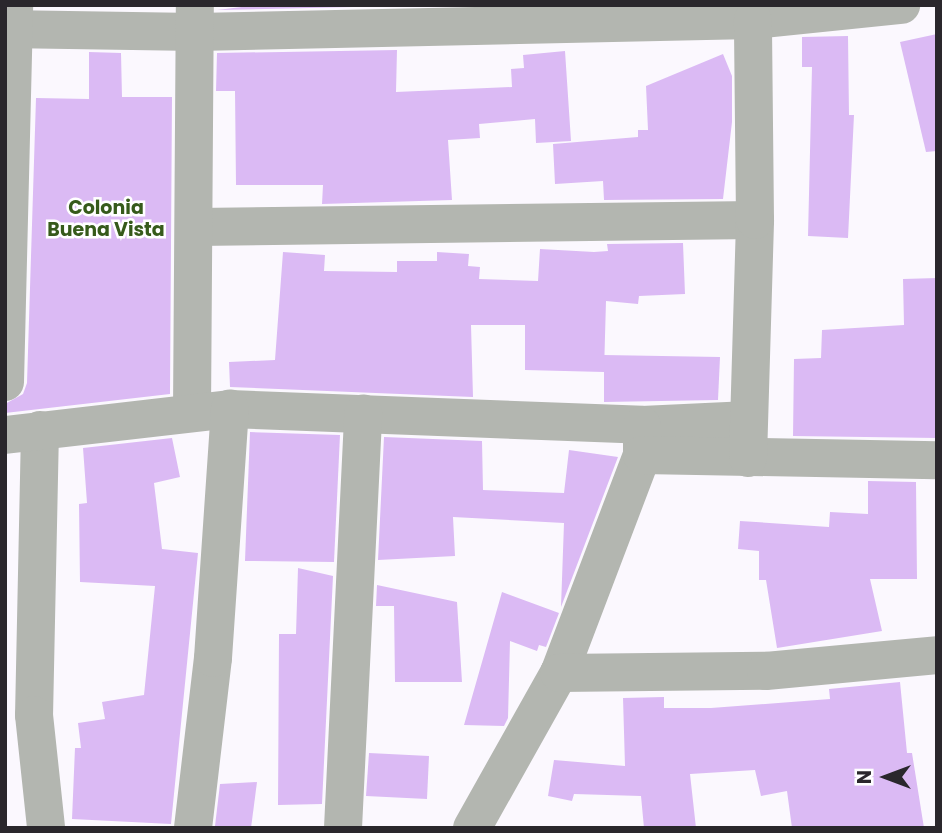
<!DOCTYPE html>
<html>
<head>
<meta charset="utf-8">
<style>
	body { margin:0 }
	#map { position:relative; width:942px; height:833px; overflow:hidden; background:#fbf8fe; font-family:Poppins,sans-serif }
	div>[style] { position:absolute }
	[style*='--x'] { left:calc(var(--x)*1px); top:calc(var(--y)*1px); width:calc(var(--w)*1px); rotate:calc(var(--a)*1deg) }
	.building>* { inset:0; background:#dbbaf4 }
	.street>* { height:38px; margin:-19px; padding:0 19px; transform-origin:19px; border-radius:19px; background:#b3b6b0 }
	span { translate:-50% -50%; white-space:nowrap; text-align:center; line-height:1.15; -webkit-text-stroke:5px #fff; paint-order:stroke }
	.neighbourhood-label { font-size:19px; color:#365a1b; font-weight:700 }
	.frame { position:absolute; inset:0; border:7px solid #2a272c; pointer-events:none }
	.north { position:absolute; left:851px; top:742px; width:70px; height:70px; -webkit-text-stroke:5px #fff; paint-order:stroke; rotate:270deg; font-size:19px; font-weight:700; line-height:28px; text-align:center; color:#2a272c }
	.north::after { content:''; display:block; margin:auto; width:24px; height:32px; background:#2a272c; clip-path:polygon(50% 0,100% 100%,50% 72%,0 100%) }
</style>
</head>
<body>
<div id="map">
	<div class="building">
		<i style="clip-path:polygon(257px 5px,398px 5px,398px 6px,217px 10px)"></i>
		<i style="clip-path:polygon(937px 34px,937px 151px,926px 152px,900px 42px)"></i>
		<i style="clip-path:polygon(848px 36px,849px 115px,854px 115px,848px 238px,808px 236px,812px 67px,802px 67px,802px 37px)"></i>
		<i style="clip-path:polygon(397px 50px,396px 92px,512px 87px,511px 69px,524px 68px,523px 55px,565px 51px,571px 141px,536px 143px,535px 119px,479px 124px,480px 138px,448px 140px,452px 200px,322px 204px,323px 185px,236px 185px,235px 91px,216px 91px,217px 53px)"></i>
		<i style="clip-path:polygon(89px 52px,121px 53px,122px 97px,172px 97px,170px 394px,5px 413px,5px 404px,23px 394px,27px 383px,36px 98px,89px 99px)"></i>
		<i style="clip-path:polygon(723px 54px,732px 76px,732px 122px,723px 199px,604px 200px,603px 181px,555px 184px,553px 144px,638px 137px,638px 130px,648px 130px,646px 86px)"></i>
		<i style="clip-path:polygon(683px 243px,685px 294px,639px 296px,638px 304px,606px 301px,604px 372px,525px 370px,525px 325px,471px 325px,473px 397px,230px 387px,229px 362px,275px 360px,283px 252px,325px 255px,324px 271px,397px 272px,397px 261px,437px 261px,437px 252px,469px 254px,468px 266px,480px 267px,479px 279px,538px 281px,540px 249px,594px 252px,608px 251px,607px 244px)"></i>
		<i style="clip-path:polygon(937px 278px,937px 438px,793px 436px,794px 359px,821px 358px,822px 330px,904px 325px,903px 279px)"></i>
		<i style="clip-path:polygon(604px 355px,720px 357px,718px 400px,604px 402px)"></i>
		<i style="clip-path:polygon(250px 432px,340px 435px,334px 562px,245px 561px)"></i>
		<i style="clip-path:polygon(384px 437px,482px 441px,483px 490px,564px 493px,569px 450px,618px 457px,561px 607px,564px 523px,453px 517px,455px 556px,378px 560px)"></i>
		<i style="clip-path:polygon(172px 438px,180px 477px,154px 483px,162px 549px,198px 553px,171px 824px,72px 819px,75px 748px,81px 748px,78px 723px,105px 719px,102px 702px,144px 695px,155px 586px,80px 582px,79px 504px,87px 503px,83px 448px)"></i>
		<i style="clip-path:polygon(868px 481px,916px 482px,917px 579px,870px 579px,882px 631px,777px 648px,766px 580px,759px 580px,759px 551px,738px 549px,740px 521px,829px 527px,830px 512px,868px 514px)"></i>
		<i style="clip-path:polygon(298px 568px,333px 576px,322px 804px,278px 805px,279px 634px,296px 634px)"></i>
		<i style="clip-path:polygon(377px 585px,457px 602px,462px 682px,395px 682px,394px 606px,376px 606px)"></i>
		<i style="clip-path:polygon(502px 592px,559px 613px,546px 647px,539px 645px,537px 651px,510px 641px,508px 718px,504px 726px,464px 725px)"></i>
		<i style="clip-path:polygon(900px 682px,907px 753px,912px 753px,924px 828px,792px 828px,787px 791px,761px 796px,755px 770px,690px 774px,696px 828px,644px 828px,641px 796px,574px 794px,572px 801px,548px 796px,554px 760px,625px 766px,623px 698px,664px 697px,664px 708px,711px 708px,830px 699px,829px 689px)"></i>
		<i style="clip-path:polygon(369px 753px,429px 756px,427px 799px,366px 796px)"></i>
		<i style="clip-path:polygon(257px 782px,251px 828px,215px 826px,220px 784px)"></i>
	</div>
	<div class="street">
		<i style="--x:5;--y:29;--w:191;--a:0.9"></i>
		<i style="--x:196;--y:32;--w:557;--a:-1.23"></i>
		<i style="--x:753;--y:20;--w:149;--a:-5.8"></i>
		<i style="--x:197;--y:227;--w:558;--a:-0.72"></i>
		<i style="--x:5;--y:382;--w:377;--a:-88.6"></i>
		<i style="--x:192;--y:412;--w:405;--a:-89.6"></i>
		<i style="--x:642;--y:425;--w:107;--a:-2.7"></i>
		<i style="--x:40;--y:430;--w:285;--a:91.2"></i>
		<i style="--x:34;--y:715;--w:114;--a:83.9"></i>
		<i style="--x:5;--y:435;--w:226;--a:-6.6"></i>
		<i style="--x:230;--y:409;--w:412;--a:2.2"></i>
		<i style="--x:642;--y:425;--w:30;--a:90"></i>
		<i style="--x:642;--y:455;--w:233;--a:110.8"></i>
		<i style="--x:642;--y:455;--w:295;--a:1"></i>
		<i style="--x:748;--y:458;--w:238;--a:-88.3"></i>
		<i style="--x:755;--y:220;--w:200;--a:-90.6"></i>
		<i style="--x:193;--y:828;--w:171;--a:-83.3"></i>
		<i style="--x:213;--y:658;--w:250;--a:-86.1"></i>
		<i style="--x:343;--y:828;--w:415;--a:-87.2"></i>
		<i style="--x:472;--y:828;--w:178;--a:-60.7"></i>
		<i style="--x:559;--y:673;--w:207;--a:-0.6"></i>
		<i style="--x:766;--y:671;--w:172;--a:-5.3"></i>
	</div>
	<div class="neighbourhood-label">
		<span style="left:106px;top:219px">Colonia<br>Buena Vista</span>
	</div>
	<div class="frame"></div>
	<div class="north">N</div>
</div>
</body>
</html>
